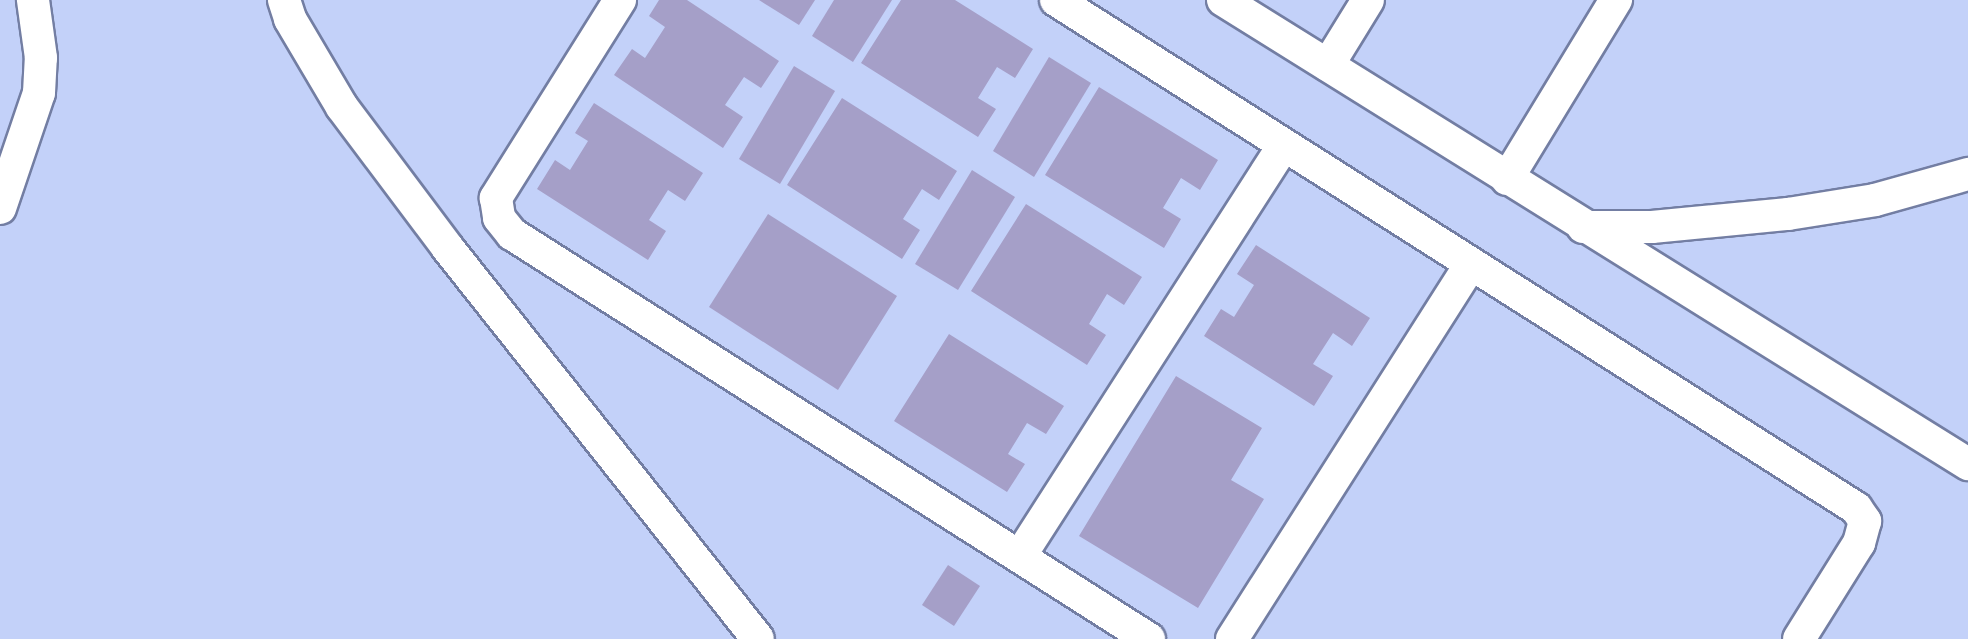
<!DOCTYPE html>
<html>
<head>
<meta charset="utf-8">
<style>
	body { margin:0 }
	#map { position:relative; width:1968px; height:639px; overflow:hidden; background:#c3d1f9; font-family:Poppins,sans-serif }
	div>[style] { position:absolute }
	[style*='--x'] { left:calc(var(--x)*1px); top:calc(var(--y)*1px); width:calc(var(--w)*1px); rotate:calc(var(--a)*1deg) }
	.building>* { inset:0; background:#a59fc8 }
	.roads { filter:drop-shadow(2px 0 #737ea3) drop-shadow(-2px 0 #737ea3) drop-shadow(0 2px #737ea3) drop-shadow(0 -2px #737ea3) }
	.minor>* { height:32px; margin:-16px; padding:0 16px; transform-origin:16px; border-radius:16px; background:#fff }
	span { translate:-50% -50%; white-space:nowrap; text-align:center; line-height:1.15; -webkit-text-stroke:5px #c3d1f9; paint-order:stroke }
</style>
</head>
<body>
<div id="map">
	<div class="building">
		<i style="clip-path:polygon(659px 0,687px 0,779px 61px,761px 88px,744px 77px,725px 105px,743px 117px,723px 148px,614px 75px,632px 49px,645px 58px,665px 27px,649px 16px)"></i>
		<i style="clip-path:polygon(759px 0,815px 0,799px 25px)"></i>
		<i style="clip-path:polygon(834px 0,892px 0,853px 62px,812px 36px)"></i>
		<i style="clip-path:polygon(901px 0,955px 0,1033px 49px,1015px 78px,997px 67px,978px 98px,996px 109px,978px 137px,861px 63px)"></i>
		<i style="clip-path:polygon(1049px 57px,1091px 83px,1034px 177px,993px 151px)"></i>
		<i style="clip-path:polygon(794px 66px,835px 91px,780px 184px,739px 159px)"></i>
		<i style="clip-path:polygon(1099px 87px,1218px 160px,1200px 190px,1181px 178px,1163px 208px,1181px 219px,1164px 248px,1045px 175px)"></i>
		<i style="clip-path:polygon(842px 98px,957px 171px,939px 200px,922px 189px,903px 219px,920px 230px,902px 259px,787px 185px)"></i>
		<i style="clip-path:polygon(594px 103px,703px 173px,685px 201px,668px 190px,649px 220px,666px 231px,648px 260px,537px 189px,555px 160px,570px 170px,588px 141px,575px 133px)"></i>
		<i style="clip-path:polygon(972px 170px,1015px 197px,958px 290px,915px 264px)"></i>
		<i style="clip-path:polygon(1026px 204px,1142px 277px,1124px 305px,1107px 294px,1089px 324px,1106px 335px,1087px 365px,971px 291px)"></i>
		<i style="clip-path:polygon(768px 214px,897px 296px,838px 390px,709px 307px)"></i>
		<i style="clip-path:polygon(1256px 245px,1370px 318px,1352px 346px,1333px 333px,1313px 364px,1333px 376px,1314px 406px,1204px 336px,1221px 309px,1234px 317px,1254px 285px,1237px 274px)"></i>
		<i style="clip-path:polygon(949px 334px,1064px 406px,1046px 434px,1027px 423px,1008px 454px,1025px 464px,1007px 492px,894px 421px)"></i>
		<i style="clip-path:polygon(1176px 376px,1262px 428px,1231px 480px,1264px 499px,1198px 608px,1079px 536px)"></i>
		<i style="clip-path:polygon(948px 565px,980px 586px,954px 626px,922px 605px)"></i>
	</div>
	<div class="roads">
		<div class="minor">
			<i style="--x:284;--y:0;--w:20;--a:72"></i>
			<i style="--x:290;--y:19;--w:102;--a:59.4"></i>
			<i style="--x:342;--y:107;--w:175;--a:53.1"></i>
			<i style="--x:447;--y:247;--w:500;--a:51.57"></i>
			<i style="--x:620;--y:0;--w:234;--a:122.1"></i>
			<i style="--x:496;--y:198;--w:20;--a:81"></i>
			<i style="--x:499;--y:218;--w:21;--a:51"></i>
			<i style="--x:512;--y:234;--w:755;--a:32.45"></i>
			<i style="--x:1056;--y:0;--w:948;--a:32.42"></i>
			<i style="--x:1856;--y:508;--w:16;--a:55"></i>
			<i style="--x:1865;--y:521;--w:23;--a:105"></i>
			<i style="--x:1859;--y:543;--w:113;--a:122"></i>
			<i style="--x:1223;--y:0;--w:878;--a:31.92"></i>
			<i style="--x:1328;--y:65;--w:76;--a:-58.4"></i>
			<i style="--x:1507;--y:179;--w:210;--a:-58.7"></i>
			<i style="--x:0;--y:208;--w:121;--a:-71.3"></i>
			<i style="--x:39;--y:93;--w:35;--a:-87"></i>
			<i style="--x:41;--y:58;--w:59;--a:-97.9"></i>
			<i style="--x:1583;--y:227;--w:69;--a:0"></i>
			<i style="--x:1652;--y:227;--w:137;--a:-5.5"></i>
			<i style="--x:1788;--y:214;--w:88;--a:-9.1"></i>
			<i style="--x:1875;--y:200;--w:97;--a:-15.6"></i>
			<i style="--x:1020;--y:556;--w:488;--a:-57.3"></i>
			<i style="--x:1232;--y:639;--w:445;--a:-57.5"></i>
		</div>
	</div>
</div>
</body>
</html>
